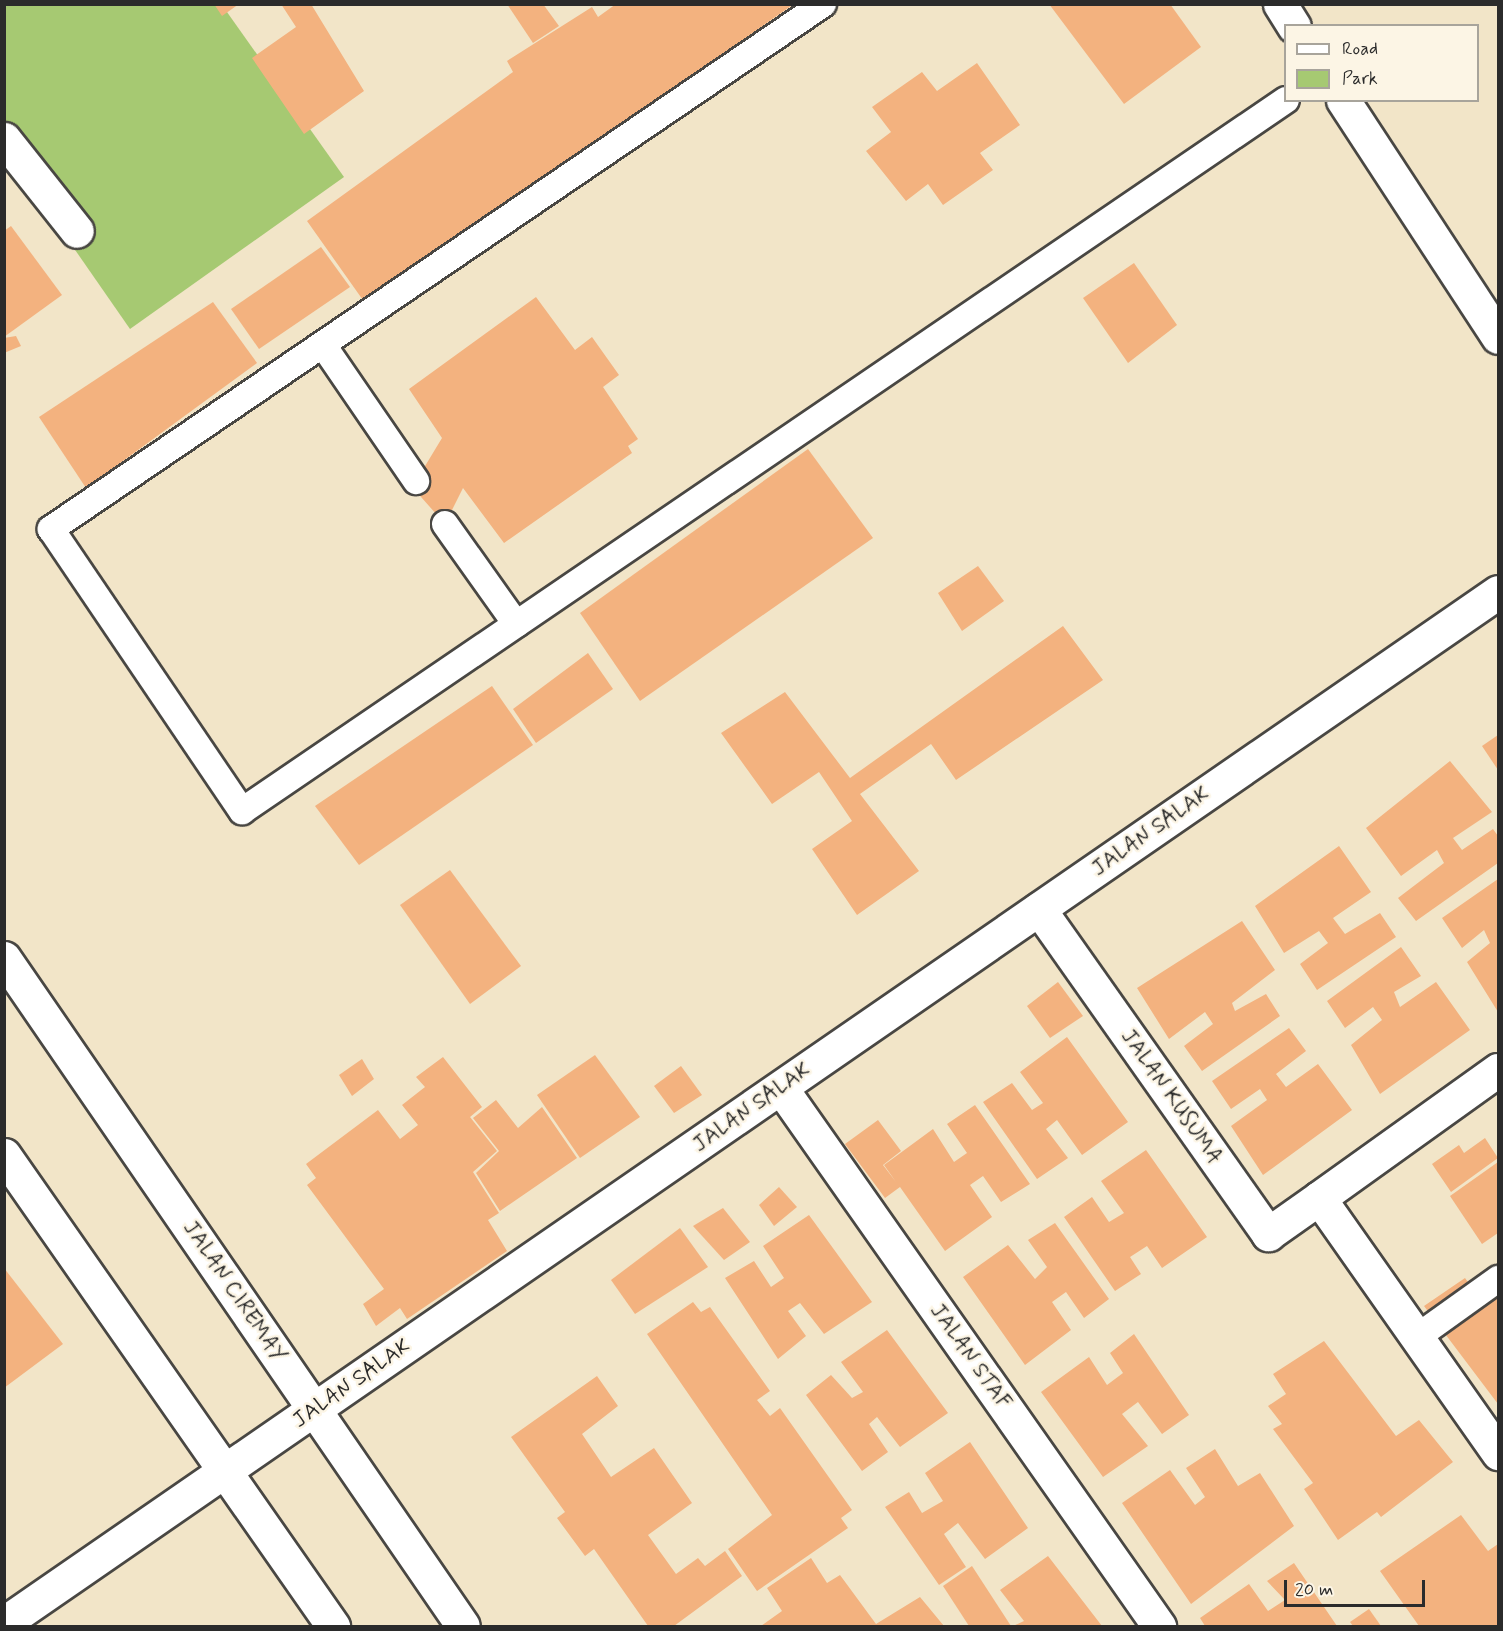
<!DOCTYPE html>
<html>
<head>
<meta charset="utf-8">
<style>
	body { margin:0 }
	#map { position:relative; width:1503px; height:1631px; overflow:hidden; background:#f2e5c8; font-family:Mynerve,sans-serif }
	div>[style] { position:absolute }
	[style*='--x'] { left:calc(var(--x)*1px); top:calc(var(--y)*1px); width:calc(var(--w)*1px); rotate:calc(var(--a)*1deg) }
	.green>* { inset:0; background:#a6c972 }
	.building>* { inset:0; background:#f3b27f }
	.roads { filter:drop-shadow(2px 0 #494743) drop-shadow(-2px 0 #494743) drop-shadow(0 2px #494743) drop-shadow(0 -2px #494743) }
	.lane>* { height:26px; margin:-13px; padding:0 13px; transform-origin:13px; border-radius:13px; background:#fff }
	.street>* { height:33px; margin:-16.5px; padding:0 16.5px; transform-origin:16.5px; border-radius:16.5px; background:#fff }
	span { translate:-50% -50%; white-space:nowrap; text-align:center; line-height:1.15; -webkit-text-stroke:5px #fcf5e5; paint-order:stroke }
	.street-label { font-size:22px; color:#2b2b2b }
	.frame { position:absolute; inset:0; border:6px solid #2b2b2b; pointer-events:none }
	.legend { position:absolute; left:1284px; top:24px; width:195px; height:78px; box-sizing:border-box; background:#fcf5e5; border:2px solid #a8a49b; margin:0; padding:8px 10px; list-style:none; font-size:18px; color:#2b2b2b }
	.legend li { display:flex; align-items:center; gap:12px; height:30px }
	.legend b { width:30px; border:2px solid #a8a49b }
	.scale { position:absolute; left:1284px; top:1580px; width:141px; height:27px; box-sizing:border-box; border:3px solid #2b2b2b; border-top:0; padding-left:8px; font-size:18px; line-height:21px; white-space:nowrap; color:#2b2b2b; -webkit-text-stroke:4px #fcf5e5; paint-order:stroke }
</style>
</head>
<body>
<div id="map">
	<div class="green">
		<i style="clip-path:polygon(4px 5px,222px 5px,344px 177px,130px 329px,5px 149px)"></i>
	</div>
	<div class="building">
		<i style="clip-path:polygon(214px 4px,239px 4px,222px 16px)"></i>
		<i style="clip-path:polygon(281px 4px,311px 4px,364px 91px,304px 134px,252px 58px,296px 27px)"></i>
		<i style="clip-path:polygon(507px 4px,543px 4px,559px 26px,533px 43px)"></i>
		<i style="clip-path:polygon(616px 4px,794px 4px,365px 303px,307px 221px,513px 72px,507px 61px,592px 7px,598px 17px)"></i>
		<i style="clip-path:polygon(1049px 4px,1170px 4px,1201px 47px,1124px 104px)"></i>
		<i style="clip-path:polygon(977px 63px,1020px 125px,980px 153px,993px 170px,943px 205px,928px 184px,906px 201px,866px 151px,891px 132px,872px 107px,922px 72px,937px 91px)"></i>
		<i style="clip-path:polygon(11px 226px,62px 295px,4px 337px,4px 231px)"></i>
		<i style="clip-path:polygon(321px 247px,350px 287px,259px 349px,231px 309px)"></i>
		<i style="clip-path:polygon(1134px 263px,1177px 325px,1128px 363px,1083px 298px)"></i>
		<i style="clip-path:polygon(536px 297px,575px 350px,592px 337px,619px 375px,603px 387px,638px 439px,628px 446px,632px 453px,504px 543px,463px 488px,445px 524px,398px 471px,416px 481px,442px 438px,409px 389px)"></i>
		<i style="clip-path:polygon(213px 302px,257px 363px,86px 488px,39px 417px)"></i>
		<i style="clip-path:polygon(16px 336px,21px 346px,4px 353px,4px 338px)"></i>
		<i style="clip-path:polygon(808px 449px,873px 538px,640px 701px,580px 613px)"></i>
		<i style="clip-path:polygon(978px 566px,1004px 601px,962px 631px,938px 593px)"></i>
		<i style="clip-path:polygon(1063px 626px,1103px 680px,956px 780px,931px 744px,860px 794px,919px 871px,857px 915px,812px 849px,852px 821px,819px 772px,772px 804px,721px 733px,785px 692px,850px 778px)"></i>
		<i style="clip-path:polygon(588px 653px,613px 689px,536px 743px,513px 709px)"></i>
		<i style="clip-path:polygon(492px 686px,533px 745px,359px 865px,315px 806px)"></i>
		<i style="clip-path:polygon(1498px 735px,1498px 770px,1482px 746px)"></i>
		<i style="clip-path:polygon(1450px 761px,1492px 812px,1453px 838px,1462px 850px,1493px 829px,1498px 836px,1498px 863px,1416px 921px,1398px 898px,1444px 863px,1437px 850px,1401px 876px,1366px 828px)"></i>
		<i style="clip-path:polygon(1339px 846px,1371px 892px,1333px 918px,1345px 934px,1380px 913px,1396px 937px,1317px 990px,1300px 964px,1328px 943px,1319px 931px,1284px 953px,1255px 906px)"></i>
		<i style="clip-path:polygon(450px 870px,521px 966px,470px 1004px,400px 905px)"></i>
		<i style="clip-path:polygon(1498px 879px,1498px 1012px,1467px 962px,1490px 943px,1484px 930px,1462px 948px,1442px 918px)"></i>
		<i style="clip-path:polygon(1242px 921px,1275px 970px,1232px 1003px,1235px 1011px,1266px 994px,1280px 1016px,1202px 1071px,1184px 1046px,1213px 1024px,1205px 1012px,1169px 1039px,1137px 988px)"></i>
		<i style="clip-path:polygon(1401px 947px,1421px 976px,1394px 992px,1400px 1007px,1436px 982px,1470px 1030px,1380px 1094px,1351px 1045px,1382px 1020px,1373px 1007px,1345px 1028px,1327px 1001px)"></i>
		<i style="clip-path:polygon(1058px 982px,1083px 1016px,1050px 1038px,1027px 1006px)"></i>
		<i style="clip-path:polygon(1289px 1028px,1306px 1051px,1276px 1074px,1286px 1087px,1318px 1064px,1352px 1110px,1263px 1175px,1231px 1126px,1267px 1100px,1260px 1089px,1231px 1109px,1212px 1081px)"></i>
		<i style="clip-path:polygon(1067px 1037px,1128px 1122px,1082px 1155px,1057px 1120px,1046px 1129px,1068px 1158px,1037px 1179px,983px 1102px,1012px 1083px,1032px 1110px,1043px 1103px,1020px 1072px)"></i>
		<i style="clip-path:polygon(595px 1055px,640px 1117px,580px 1158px,537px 1095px)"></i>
		<i style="clip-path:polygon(443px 1057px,482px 1107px,470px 1117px,497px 1151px,473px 1172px,499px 1213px,488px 1220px,507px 1251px,407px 1319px,400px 1308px,376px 1326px,363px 1304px,384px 1289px,307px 1185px,316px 1178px,306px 1164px,378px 1110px,400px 1139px,418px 1125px,402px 1105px,425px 1087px,416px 1077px)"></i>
		<i style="clip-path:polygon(362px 1059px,374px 1079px,352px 1096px,339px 1075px)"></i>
		<i style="clip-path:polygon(681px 1066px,702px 1095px,674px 1113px,654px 1086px)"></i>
		<i style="clip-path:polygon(496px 1100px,518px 1128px,542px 1107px,577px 1158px,500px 1211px,476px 1173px,499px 1151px,473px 1118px)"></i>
		<i style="clip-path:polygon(975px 1105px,1030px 1184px,1001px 1202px,983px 1176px,970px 1185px,992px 1217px,945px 1251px,900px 1187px,885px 1198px,845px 1144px,878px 1120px,901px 1151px,883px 1165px,896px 1182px,884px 1165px,933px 1129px,954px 1162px,967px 1153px,947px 1124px)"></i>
		<i style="clip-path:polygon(1485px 1138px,1498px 1158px,1451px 1192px,1432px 1164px,1459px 1145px,1464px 1153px)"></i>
		<i style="clip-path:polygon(1146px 1150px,1207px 1237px,1162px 1268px,1147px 1246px,1130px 1257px,1141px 1274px,1115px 1291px,1064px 1217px,1092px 1197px,1109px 1222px,1124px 1213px,1101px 1181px)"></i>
		<i style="clip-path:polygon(1498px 1162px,1498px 1233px,1482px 1244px,1450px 1196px)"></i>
		<i style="clip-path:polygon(779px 1187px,797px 1207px,774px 1226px,759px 1205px)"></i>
		<i style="clip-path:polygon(723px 1208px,750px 1242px,724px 1260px,693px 1226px)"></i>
		<i style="clip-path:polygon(809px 1215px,872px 1302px,824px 1334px,800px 1303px,788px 1311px,806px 1336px,778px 1359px,725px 1278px,754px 1261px,771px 1287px,784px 1278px,763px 1246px)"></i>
		<i style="clip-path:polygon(1055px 1223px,1109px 1299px,1084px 1318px,1066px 1292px,1052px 1302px,1071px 1330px,1025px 1365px,963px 1277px,1008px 1245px,1035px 1279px,1047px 1267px,1028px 1240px)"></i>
		<i style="clip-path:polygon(680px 1228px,708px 1267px,635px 1314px,611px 1280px)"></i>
		<i style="clip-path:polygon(4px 1268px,63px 1344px,4px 1388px)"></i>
		<i style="clip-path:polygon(1465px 1278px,1475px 1292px,1498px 1278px,1498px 1404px,1424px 1306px)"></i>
		<i style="clip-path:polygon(693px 1302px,701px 1312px,710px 1307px,770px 1391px,757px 1400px,770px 1416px,780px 1408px,852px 1510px,841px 1518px,848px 1528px,757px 1591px,728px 1549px,772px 1515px,647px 1334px)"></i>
		<i style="clip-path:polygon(887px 1330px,948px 1413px,900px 1447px,877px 1417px,869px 1424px,888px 1452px,862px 1471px,806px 1395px,831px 1375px,852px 1398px,863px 1392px,841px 1362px)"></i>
		<i style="clip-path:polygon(1134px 1334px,1189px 1415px,1162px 1434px,1138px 1402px,1122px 1414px,1148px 1446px,1103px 1477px,1041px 1392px,1089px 1357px,1107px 1385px,1123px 1373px,1110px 1353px)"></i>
		<i style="clip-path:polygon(1324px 1341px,1396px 1436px,1419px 1420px,1453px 1462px,1381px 1517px,1377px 1512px,1338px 1540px,1304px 1489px,1313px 1483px,1273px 1429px,1282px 1424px,1268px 1406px,1286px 1394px,1273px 1374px)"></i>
		<i style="clip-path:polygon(597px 1376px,618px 1406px,582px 1434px,611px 1477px,654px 1448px,692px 1503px,648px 1535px,676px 1574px,698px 1558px,705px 1566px,725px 1551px,742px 1576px,674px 1626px,648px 1626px,594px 1549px,585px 1556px,557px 1518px,565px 1512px,511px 1437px)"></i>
		<i style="clip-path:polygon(970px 1442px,1028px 1528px,985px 1559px,958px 1523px,944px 1534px,966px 1567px,939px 1585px,885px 1507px,909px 1492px,922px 1513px,943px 1501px,925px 1473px)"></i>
		<i style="clip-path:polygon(1215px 1449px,1238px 1486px,1260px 1473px,1294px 1526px,1191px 1604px,1122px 1503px,1170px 1470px,1195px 1505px,1205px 1497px,1186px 1468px)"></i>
		<i style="clip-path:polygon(1461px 1515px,1488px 1551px,1498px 1544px,1498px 1626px,1419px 1626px,1380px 1571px)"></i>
		<i style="clip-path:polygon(1048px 1556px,1102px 1626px,1013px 1626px,1024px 1621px,1000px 1590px)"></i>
		<i style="clip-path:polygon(811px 1558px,827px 1583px,840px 1575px,876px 1624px,920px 1597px,944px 1626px,761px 1626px,782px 1611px,767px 1588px)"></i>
		<i style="clip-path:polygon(1294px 1563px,1337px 1626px,1205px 1626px,1200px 1618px,1249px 1584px,1268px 1611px,1285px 1600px,1267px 1581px)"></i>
		<i style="clip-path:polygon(972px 1566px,1011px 1626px,969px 1626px,943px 1586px)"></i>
		<i style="clip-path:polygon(1369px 1609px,1381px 1626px,1353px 1626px,1350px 1622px)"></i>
	</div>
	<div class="roads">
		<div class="lane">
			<i style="--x:823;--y:4;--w:934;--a:145.78"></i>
			<i style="--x:51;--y:529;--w:341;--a:55.9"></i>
			<i style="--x:242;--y:811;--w:1263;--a:-34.26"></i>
			<i style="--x:323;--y:345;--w:165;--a:55.6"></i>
			<i style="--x:445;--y:524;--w:123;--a:54.6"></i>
			<i style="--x:1417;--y:1337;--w:100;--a:-35.6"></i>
		</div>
		<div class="street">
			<i style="--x:1280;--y:4;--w:26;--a:58"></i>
			<i style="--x:1343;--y:100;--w:283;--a:56.8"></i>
			<i style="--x:4;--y:139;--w:117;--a:51.6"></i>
			<i style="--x:1039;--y:909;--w:398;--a:54.8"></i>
			<i style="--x:1268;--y:1234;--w:62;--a:-35.2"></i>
			<i style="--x:1319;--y:1198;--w:312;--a:54.9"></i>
			<i style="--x:4;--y:958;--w:810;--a:55.51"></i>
			<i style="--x:781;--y:1088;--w:658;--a:54.91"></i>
			<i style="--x:4;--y:1155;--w:575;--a:55.07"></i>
			<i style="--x:1319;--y:1198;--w:220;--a:-35.6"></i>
			<i style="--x:4;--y:1623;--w:1815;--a:-34.61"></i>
		</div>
	</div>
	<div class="street-label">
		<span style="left:1151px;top:832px;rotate:-35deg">JALAN SALAK</span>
		<span style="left:1171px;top:1097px;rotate:55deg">JALAN KUSUMA</span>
		<span style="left:752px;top:1108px;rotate:-35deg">JALAN SALAK</span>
		<span style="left:234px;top:1292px;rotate:56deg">JALAN CIREMAY</span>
		<span style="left:970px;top:1357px;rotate:55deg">JALAN STAF</span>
		<span style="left:352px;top:1384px;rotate:-35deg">JALAN SALAK</span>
	</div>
	<div class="frame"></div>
	<ul class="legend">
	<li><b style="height:8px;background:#fff"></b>Road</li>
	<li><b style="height:16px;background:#a6c972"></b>Park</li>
	</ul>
	<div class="scale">20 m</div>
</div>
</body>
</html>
